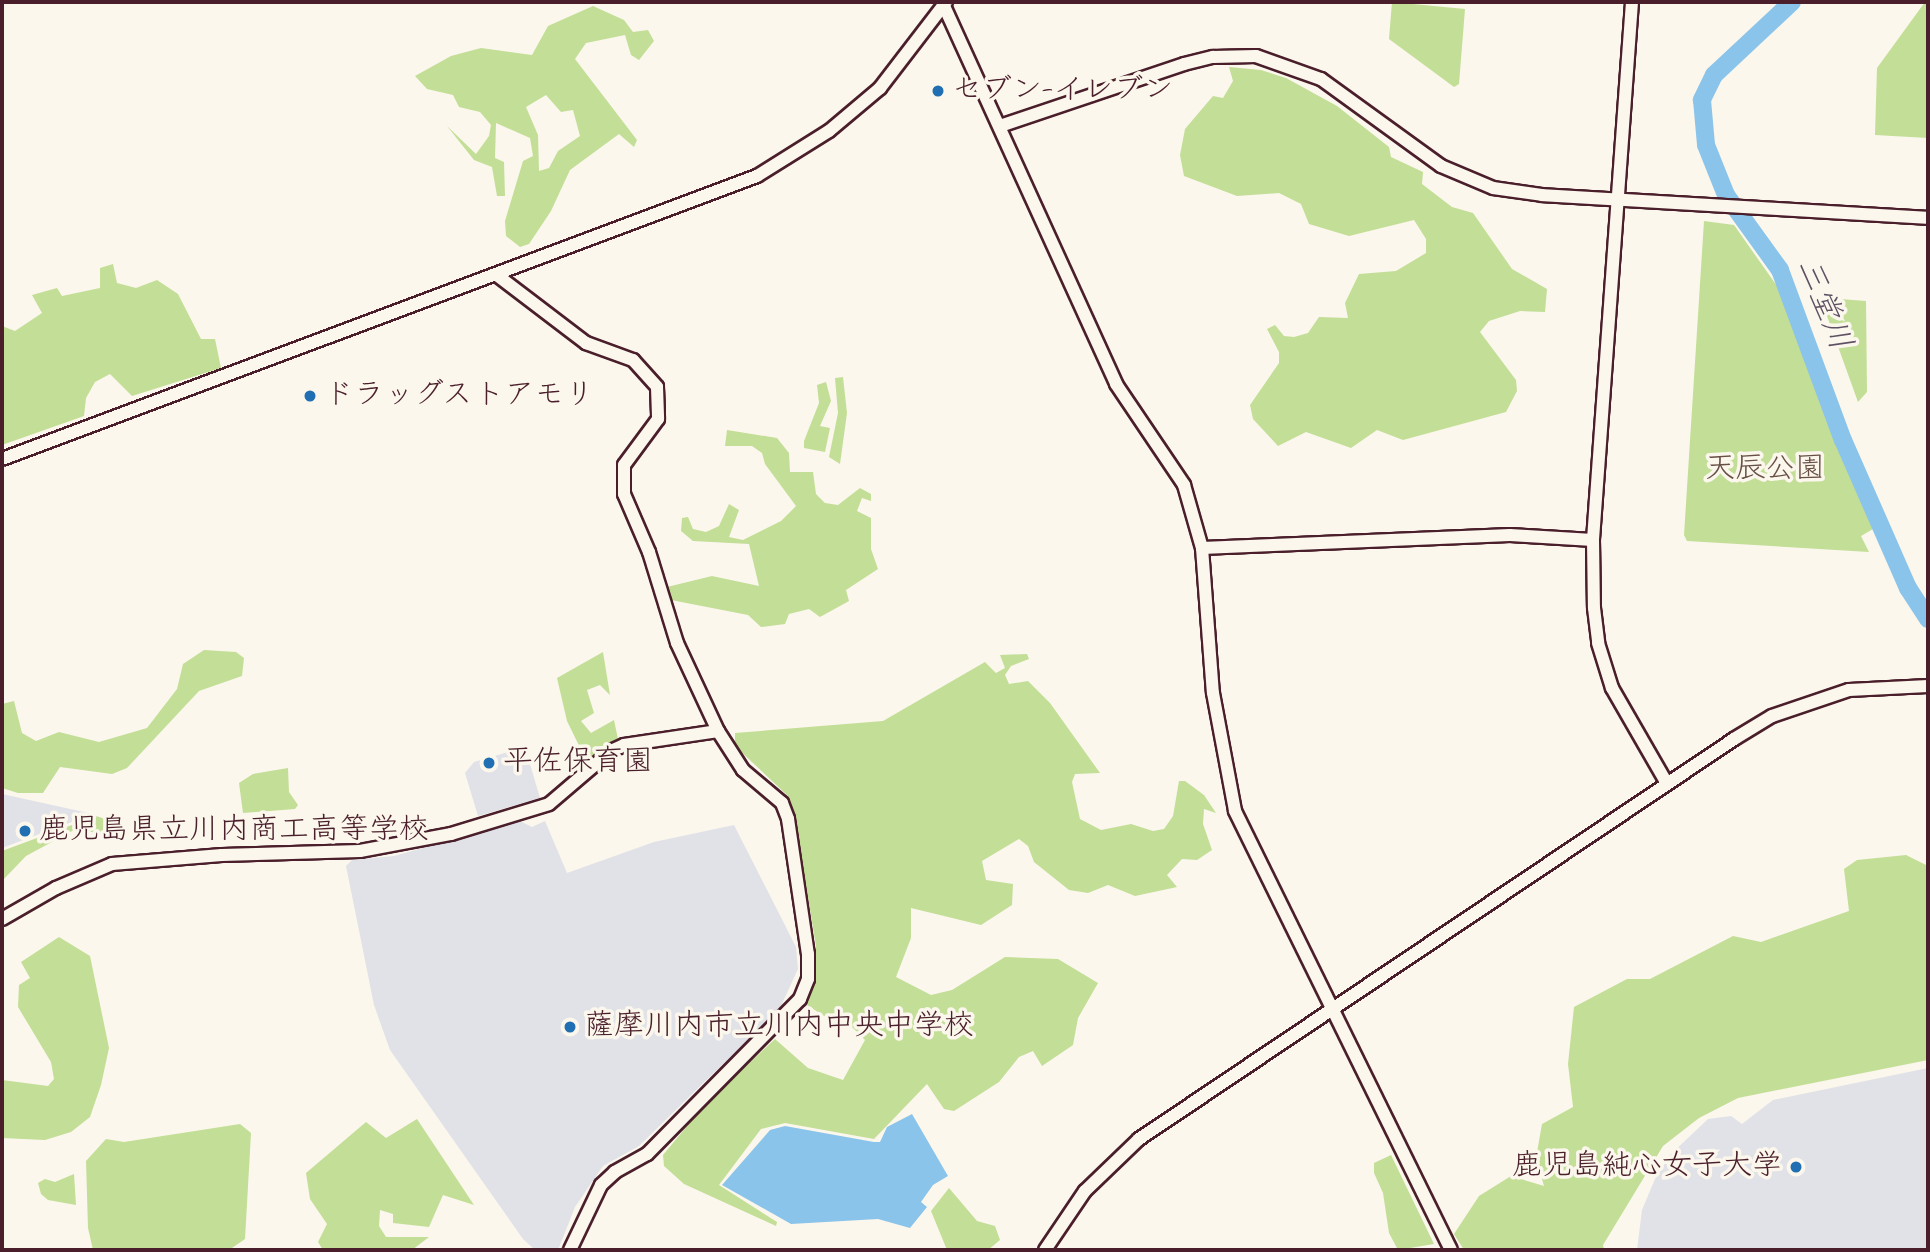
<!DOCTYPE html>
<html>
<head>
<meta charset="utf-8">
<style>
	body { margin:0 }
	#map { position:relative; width:1930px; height:1252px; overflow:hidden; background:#fbf7ec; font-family:"Indie Flower","Klee One",sans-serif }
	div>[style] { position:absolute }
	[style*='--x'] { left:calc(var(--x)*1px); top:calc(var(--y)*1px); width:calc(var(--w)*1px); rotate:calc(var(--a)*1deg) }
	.built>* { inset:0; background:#e1e1e8 }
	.green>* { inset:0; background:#c3de96 }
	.water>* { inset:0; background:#8bc4ea }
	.river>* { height:18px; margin:-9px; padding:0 9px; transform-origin:9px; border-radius:9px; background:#8bc4ea }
	.roads { filter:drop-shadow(2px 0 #4a1f2b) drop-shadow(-2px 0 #4a1f2b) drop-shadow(0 2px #4a1f2b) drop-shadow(0 -2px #4a1f2b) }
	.tertiary>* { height:12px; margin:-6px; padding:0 6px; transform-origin:6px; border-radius:6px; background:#fbf7ec }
	.dots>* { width:19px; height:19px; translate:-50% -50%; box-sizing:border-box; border:4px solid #fbf7ec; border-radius:50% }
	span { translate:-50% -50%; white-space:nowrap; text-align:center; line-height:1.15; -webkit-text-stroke:7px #fbf7ec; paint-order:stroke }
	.poi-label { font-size:30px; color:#4a1f2b }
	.left { translate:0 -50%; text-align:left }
	.right { translate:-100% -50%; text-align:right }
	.park-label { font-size:30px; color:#684f46 }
	.water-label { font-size:32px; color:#5e5164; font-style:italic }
	.frame { position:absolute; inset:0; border:4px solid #4a1f2b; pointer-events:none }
</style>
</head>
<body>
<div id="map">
	<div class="built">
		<i style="clip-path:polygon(525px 747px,540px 798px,478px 816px,465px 773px,474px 762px)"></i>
		<i style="clip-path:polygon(2px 794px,93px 814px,2px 848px)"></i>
		<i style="clip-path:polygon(520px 821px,532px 827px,545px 821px,567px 873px,654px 842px,734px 825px,796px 947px,798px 969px,780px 1008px,639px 1146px,603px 1166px,575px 1207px,558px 1250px,535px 1250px,523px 1239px,390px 1050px,374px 1005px,346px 866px,352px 860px,394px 856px)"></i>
		<i style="clip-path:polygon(1928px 1068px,1928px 1250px,1637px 1250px,1642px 1210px,1655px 1179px,1670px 1155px,1708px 1119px,1731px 1116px,1742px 1124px,1773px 1100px)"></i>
	</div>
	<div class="green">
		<i style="clip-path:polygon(1392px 2px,1465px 9px,1459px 84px,1454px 87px,1389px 39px)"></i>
		<i style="clip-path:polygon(1925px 2px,1928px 2px,1928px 138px,1875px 135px,1877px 68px)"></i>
		<i style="clip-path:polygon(evenodd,593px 6px,624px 20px,633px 32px,648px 30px,654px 41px,639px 60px,631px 55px,625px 35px,586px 43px,575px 59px,637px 140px,634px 147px,619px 134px,570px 170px,551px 211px,529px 244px,520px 247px,506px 236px,505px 221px,523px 161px,533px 156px,530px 138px,496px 123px,495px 158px,504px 162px,505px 196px,497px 196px,492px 167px,474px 160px,447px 126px,476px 154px,489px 136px,491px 125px,480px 112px,459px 107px,453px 95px,427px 89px,415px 76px,451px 56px,481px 48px,532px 55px,548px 26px,593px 6px,546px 95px,561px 112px,573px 110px,580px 136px,558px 151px,549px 168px,539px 171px,538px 135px,526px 107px,546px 95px)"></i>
		<i style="clip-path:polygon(1229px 67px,1261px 70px,1286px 78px,1337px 106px,1389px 147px,1391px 157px,1423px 172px,1422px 184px,1452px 207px,1473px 213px,1512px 269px,1547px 289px,1545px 312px,1520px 311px,1489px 321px,1480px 332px,1516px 380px,1517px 391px,1506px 412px,1403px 440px,1377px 430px,1351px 448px,1306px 432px,1278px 446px,1253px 419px,1250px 405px,1279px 363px,1279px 352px,1267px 329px,1275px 325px,1284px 336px,1294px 337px,1308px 333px,1319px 317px,1348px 318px,1345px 303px,1359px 274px,1396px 271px,1426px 253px,1426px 239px,1414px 220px,1349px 236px,1309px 224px,1301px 204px,1279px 193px,1237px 196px,1184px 176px,1180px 155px,1185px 129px,1213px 96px,1223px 98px,1233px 81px)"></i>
		<i style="clip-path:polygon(1704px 221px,1734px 225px,1784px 296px,1837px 445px,1873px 529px,1861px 536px,1869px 552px,1687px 541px,1684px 535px)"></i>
		<i style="clip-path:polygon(113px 264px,117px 283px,136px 288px,157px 280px,178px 294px,201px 339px,215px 339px,221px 368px,132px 396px,110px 374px,95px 382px,86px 398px,84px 416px,2px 445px,2px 326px,15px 331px,42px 313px,32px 295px,57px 288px,62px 296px,100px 288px,100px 268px)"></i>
		<i style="clip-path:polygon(1827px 298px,1866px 301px,1867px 392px,1858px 402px,1822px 302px)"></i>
		<i style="clip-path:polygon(843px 377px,847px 413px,840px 464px,829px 457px,838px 413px,835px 378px)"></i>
		<i style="clip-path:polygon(826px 382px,831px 401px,820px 426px,830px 428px,825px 452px,804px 448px,804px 441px,819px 403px,817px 385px)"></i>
		<i style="clip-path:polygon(727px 430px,777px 438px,789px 453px,790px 472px,813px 472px,816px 494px,825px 503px,838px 505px,860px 488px,871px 494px,871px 501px,862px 498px,857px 511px,871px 518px,871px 549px,878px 569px,846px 590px,849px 601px,820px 617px,809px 609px,789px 614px,785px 624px,761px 627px,748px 615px,671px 600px,667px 587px,712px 576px,759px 586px,749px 544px,693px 541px,681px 531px,682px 518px,688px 517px,693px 529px,706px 532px,719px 526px,729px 504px,739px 510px,729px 537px,743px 540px,781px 521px,796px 506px,765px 464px,762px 453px,752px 446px,725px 446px)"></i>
		<i style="clip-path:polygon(204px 650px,236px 652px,244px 658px,242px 676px,199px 691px,127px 768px,112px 774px,60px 767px,43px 793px,18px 793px,2px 788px,2px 704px,14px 701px,22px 733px,36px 741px,59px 732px,99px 742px,147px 728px,177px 689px,183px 664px)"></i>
		<i style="clip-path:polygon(603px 652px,610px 695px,600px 685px,587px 690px,594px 713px,581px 721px,591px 733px,614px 720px,619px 744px,588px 764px,567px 721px,557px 678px)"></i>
		<i style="clip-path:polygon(1027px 654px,1029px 659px,1011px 666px,1005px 675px,1009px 684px,1028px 681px,1050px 703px,1100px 773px,1075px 774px,1072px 782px,1080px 819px,1101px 830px,1131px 824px,1153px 831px,1164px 829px,1173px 816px,1179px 781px,1185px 781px,1204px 795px,1216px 813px,1204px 809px,1203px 824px,1212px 850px,1197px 860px,1182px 859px,1167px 875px,1177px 887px,1135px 896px,1108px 885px,1088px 893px,1069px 890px,1034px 862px,1028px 846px,1019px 839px,982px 861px,986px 880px,1013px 884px,1012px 905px,981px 925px,911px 908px,911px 938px,896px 977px,931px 995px,952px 990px,1005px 957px,1058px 959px,1098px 983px,1078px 1018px,1073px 1045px,1042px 1066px,1033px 1051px,1019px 1057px,999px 1082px,954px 1111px,944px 1109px,927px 1084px,874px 1139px,785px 1123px,761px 1129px,719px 1185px,777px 1222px,776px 1226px,684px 1184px,664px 1166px,663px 1155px,707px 1102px,775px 1039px,808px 1068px,843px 1080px,865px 1040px,848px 1023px,832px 1021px,807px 1005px,816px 946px,794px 812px,788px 796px,735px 746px,735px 733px,883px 721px,985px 662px,996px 673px,1005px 668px,1000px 655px)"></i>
		<i style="clip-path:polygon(288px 768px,289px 792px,298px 805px,295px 809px,243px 813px,239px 783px,253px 774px)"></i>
		<i style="clip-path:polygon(96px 816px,112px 821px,100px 833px,74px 830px,26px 856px,2px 881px,2px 851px)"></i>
		<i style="clip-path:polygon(1906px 855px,1928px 866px,1928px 1060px,1738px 1098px,1699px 1118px,1663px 1146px,1603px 1245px,1604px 1250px,1464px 1250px,1454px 1234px,1479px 1196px,1511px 1176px,1544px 1186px,1536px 1158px,1542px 1124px,1573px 1107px,1568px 1064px,1574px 1007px,1627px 979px,1650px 979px,1733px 936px,1761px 942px,1849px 911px,1844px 869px,1857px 860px)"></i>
		<i style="clip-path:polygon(59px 937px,90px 956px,109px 1048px,101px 1085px,90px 1117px,71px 1132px,45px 1140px,2px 1138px,2px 1080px,48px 1086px,54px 1079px,51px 1062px,18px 1007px,19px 985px,30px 978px,21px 962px)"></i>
		<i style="clip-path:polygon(417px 1119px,474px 1205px,443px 1195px,429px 1227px,393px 1223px,393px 1214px,380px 1210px,379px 1226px,386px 1237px,429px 1237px,412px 1250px,323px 1250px,318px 1242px,327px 1224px,310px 1199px,306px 1173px,366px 1122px,386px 1138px)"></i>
		<i style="clip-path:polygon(240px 1124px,251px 1133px,245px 1239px,229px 1250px,93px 1250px,88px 1228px,86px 1161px,106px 1139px,124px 1142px)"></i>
		<i style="clip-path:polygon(1391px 1155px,1434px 1244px,1398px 1250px,1389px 1233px,1383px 1193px,1374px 1173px,1374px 1163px)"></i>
		<i style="clip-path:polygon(74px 1174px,76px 1205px,48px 1200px,41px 1194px,38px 1183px,45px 1179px,55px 1182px)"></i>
		<i style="clip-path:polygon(949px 1188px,977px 1221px,995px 1226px,1000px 1240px,988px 1250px,947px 1250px,931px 1211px)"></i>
	</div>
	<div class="water">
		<i style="clip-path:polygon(912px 1114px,948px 1176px,933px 1185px,921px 1202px,927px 1207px,910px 1228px,878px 1219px,791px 1224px,722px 1185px,770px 1130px,785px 1126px,874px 1142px,880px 1142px,887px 1127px)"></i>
	</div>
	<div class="river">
		<i style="--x:1792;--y:2;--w:107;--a:136.9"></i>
		<i style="--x:1714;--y:75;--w:28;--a:116"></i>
		<i style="--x:1702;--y:100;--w:45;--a:84.9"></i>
		<i style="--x:1706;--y:145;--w:54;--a:68.2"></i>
		<i style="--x:1726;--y:195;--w:92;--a:54.2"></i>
		<i style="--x:1780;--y:270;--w:181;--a:69.7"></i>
		<i style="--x:1843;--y:440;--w:162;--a:66.3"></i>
		<i style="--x:1908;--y:588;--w:37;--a:57"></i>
	</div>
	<div class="roads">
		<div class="tertiary">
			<i style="--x:1632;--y:2;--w:539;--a:94.15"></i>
			<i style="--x:1593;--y:540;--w:68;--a:89.2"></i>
			<i style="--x:1594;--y:608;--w:35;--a:83"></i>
			<i style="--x:1598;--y:643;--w:47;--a:72.7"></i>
			<i style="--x:1612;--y:688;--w:108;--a:60.1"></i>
			<i style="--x:944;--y:6;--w:415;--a:65.5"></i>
			<i style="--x:1116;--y:384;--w:122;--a:56"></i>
			<i style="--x:1184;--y:485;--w:66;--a:74.1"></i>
			<i style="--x:1202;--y:548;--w:145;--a:85.7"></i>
			<i style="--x:1213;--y:693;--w:120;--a:79.4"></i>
			<i style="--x:1235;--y:811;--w:489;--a:63.8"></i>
			<i style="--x:1000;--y:126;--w:194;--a:-18.6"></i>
			<i style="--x:1184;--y:64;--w:30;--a:-14"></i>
			<i style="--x:1213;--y:57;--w:43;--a:-1.3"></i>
			<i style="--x:1256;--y:56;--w:69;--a:19.5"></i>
			<i style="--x:1321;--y:79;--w:148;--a:35.9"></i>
			<i style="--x:1441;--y:166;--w:56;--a:22.9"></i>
			<i style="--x:1493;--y:188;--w:49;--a:8.1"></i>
			<i style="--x:1542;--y:195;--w:387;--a:3.4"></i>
			<i style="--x:498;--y:276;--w:111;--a:37.3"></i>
			<i style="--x:586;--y:343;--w:50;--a:19.9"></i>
			<i style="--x:633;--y:360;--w:36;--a:48"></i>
			<i style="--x:657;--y:387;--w:32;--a:88"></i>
			<i style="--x:658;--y:419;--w:57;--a:126.5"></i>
			<i style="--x:624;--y:465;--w:29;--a:90"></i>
			<i style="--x:624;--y:494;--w:63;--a:66.7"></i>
			<i style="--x:649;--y:552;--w:95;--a:72.9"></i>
			<i style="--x:677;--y:643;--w:97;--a:65"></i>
			<i style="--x:718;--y:731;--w:46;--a:57.3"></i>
			<i style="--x:743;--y:770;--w:51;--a:40.2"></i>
			<i style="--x:782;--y:803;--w:17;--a:69"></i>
			<i style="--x:788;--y:819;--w:136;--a:81.6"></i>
			<i style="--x:808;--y:954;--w:25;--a:90"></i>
			<i style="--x:808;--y:979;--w:22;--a:112"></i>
			<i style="--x:800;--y:999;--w:218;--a:134.6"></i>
			<i style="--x:647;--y:1154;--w:37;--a:151"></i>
			<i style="--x:615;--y:1172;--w:19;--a:137"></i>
			<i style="--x:601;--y:1185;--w:72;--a:115.5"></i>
			<i style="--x:2;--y:459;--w:806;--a:-20.55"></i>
			<i style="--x:757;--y:176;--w:85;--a:-32"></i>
			<i style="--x:829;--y:131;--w:67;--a:-40.1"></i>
			<i style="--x:880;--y:88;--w:108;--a:-52.5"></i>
			<i style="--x:1202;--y:548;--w:308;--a:-2.4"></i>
			<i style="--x:1510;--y:535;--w:83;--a:3.4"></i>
			<i style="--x:2;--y:919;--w:62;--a:-29.9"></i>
			<i style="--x:56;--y:888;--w:61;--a:-23.2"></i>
			<i style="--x:112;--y:864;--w:110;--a:-4.7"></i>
			<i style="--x:222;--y:855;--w:138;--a:-1.7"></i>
			<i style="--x:360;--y:851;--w:93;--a:-10.6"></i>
			<i style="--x:451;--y:834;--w:102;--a:-17"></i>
			<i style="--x:549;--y:804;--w:82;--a:-40.5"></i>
			<i style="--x:611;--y:751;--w:14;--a:-25"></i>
			<i style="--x:624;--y:745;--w:95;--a:-8.5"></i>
			<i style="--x:1045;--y:1250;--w:71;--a:-55.9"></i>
			<i style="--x:1085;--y:1191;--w:75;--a:-43.9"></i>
			<i style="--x:1139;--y:1139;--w:717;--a:-33.91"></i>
			<i style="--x:1734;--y:739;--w:44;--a:-31.2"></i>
			<i style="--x:1772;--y:716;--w:81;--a:-18.7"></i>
			<i style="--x:1849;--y:690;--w:79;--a:-2.9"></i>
		</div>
	</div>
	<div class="dots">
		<i style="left:938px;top:91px;background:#1f6fb2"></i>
		<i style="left:310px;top:396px;background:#1f6fb2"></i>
		<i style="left:489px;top:763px;background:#1f6fb2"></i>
		<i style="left:25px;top:831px;background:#1f6fb2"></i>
		<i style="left:570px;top:1027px;background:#1f6fb2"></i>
		<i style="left:1796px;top:1167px;background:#1f6fb2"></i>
	</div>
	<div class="poi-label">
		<span class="left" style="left:952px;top:91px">セブン-イレブン</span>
		<span class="left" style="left:324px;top:396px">ドラッグストアモリ</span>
		<span class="left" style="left:503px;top:763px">平佐保育園</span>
		<span class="left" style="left:39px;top:831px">鹿児島県立川内商工高等学校</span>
		<span class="left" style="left:584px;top:1027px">薩摩川内市立川内中央中学校</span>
		<span class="right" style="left:1782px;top:1167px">鹿児島純心女子大学</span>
	</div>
	<div class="park-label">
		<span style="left:1765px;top:470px">天辰公園</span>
	</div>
	<div class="water-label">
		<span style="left:1822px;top:305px;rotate:68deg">三堂川</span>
	</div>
	<div class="frame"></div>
</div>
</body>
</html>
